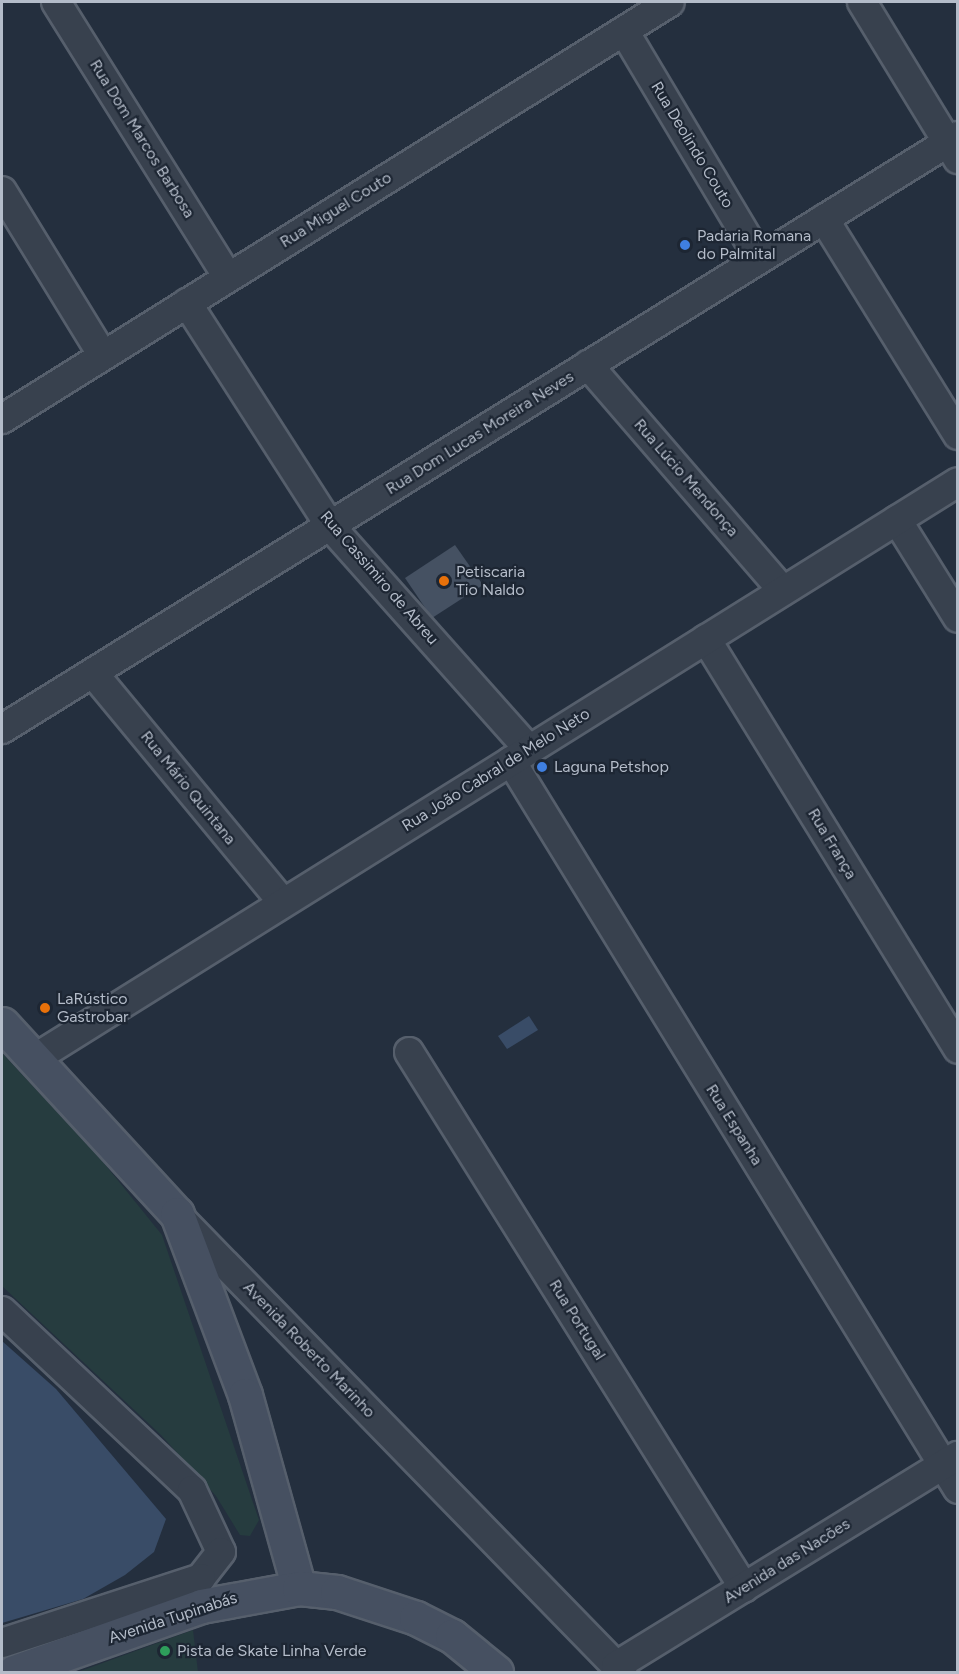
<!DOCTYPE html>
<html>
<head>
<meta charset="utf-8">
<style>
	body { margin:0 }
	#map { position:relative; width:959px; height:1674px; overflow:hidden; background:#242f3e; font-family:Figtree,sans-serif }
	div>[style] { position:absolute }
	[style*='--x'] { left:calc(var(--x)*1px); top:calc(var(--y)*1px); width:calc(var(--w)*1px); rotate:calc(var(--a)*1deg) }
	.green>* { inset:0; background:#263c3f }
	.water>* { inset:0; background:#394c67 }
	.building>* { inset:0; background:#455162 }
	.roads { filter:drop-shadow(2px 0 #565f6c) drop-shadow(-2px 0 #565f6c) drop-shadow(0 2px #565f6c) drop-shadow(0 -2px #565f6c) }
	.street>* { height:28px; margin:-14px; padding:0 14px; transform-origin:14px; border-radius:14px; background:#38414e }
	.secondary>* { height:33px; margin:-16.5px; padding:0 16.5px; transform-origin:16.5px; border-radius:16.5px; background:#465061 }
	.dots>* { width:16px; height:16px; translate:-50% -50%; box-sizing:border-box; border:3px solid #1d2633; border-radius:50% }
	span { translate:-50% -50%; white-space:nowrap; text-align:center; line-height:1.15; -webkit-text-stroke:4.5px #1d2633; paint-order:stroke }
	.street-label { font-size:16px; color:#b4bcc9 }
	.poi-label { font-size:16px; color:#b4bcc9 }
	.left { translate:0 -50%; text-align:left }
	.frame { position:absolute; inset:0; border:3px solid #b4bcc9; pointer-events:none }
</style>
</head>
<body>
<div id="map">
	<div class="green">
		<i style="clip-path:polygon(2px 1053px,99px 1157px,162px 1235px,259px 1520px,250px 1536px,240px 1535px,216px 1496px,161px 1435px,2px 1286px)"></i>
		<i style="clip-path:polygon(193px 1630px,198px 1672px,78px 1672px)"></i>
	</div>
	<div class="water">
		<i style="clip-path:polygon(529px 1016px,538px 1030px,507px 1049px,498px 1036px)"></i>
		<i style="clip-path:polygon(2px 1341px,56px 1389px,166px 1519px,154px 1552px,125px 1575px,83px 1599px,2px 1623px)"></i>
	</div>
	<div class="building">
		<i style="clip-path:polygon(455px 545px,483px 585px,432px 618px,405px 578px)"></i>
	</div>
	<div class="roads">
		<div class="street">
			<i style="--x:56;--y:2;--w:324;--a:58"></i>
			<i style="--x:862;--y:2;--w:184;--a:58.6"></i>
			<i style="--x:624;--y:31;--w:265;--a:59.2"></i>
			<i style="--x:2;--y:191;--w:193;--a:58.5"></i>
			<i style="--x:824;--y:219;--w:254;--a:58.2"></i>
			<i style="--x:187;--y:303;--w:265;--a:57.3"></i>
			<i style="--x:330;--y:526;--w:299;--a:48.3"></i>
			<i style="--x:588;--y:365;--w:298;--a:49.2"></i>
			<i style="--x:2;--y:419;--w:787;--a:-31.97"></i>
			<i style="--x:897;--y:520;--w:115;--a:58.1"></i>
			<i style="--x:706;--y:639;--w:481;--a:58.4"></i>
			<i style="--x:93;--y:673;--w:298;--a:50.4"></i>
			<i style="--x:2;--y:729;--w:1125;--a:-31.81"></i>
			<i style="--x:511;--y:761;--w:854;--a:58.45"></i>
			<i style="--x:409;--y:1052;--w:632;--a:57.99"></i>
			<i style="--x:34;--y:1059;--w:1089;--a:-31.98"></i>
			<i style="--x:180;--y:1218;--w:634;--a:45.77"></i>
			<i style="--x:2;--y:1311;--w:261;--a:43.3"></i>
			<i style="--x:192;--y:1490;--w:68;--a:64.9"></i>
			<i style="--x:221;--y:1552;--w:33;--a:128"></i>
			<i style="--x:201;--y:1578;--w:209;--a:161.9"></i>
			<i style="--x:616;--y:1666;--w:401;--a:-31.6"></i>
		</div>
		<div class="secondary">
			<i style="--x:2;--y:1024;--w:258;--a:47.4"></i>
			<i style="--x:177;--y:1214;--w:193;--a:69.4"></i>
			<i style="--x:245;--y:1395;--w:200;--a:74.4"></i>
			<i style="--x:14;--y:1672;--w:198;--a:-19.4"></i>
			<i style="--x:201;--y:1606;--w:100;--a:-10.4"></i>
			<i style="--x:299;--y:1588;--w:38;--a:6"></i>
			<i style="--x:337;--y:1592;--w:83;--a:18.2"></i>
			<i style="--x:416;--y:1618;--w:40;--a:26.6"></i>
			<i style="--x:452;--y:1636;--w:57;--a:39.3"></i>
		</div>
	</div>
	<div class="dots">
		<i style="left:685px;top:245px;background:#3f7fe0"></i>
		<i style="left:444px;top:581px;background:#e8710a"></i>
		<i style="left:542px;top:767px;background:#3f7fe0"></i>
		<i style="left:45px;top:1008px;background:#e8710a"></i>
		<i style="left:165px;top:1651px;background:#2e9e5b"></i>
	</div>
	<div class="street-label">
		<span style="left:142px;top:139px;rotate:58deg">Rua Dom Marcos Barbosa</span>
		<span style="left:692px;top:145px;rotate:59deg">Rua Deolindo Couto</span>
		<span style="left:336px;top:210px;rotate:-32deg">Rua Miguel Couto</span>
		<span style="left:480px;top:433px;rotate:-32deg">Rua Dom Lucas Moreira Neves</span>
		<span style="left:686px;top:478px;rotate:49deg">Rua Lúcio Mendonça</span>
		<span style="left:379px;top:578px;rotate:49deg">Rua Cassimiro de Abreu</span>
		<span style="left:496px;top:770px;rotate:-32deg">Rua João Cabral de Melo Neto</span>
		<span style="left:188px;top:788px;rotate:51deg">Rua Mário Quintana</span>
		<span style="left:832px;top:844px;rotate:59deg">Rua França</span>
		<span style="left:734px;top:1125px;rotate:58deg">Rua Espanha</span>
		<span style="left:577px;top:1320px;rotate:58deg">Rua Portugal</span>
		<span style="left:309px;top:1350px;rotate:46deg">Avenida Roberto Marinho</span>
		<span style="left:787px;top:1561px;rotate:-32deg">Avenida das Nacões</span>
		<span style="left:173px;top:1618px;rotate:-18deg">Avenida Tupinabás</span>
	</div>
	<div class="poi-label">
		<span class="left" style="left:697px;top:245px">Padaria Romana<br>do Palmital</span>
		<span class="left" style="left:456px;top:581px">Petiscaria<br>Tio Naldo</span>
		<span class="left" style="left:554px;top:767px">Laguna Petshop</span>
		<span class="left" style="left:57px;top:1008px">LaRústico<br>Gastrobar</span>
		<span class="left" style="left:177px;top:1651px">Pista de Skate Linha Verde</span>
	</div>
	<div class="frame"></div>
</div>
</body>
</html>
